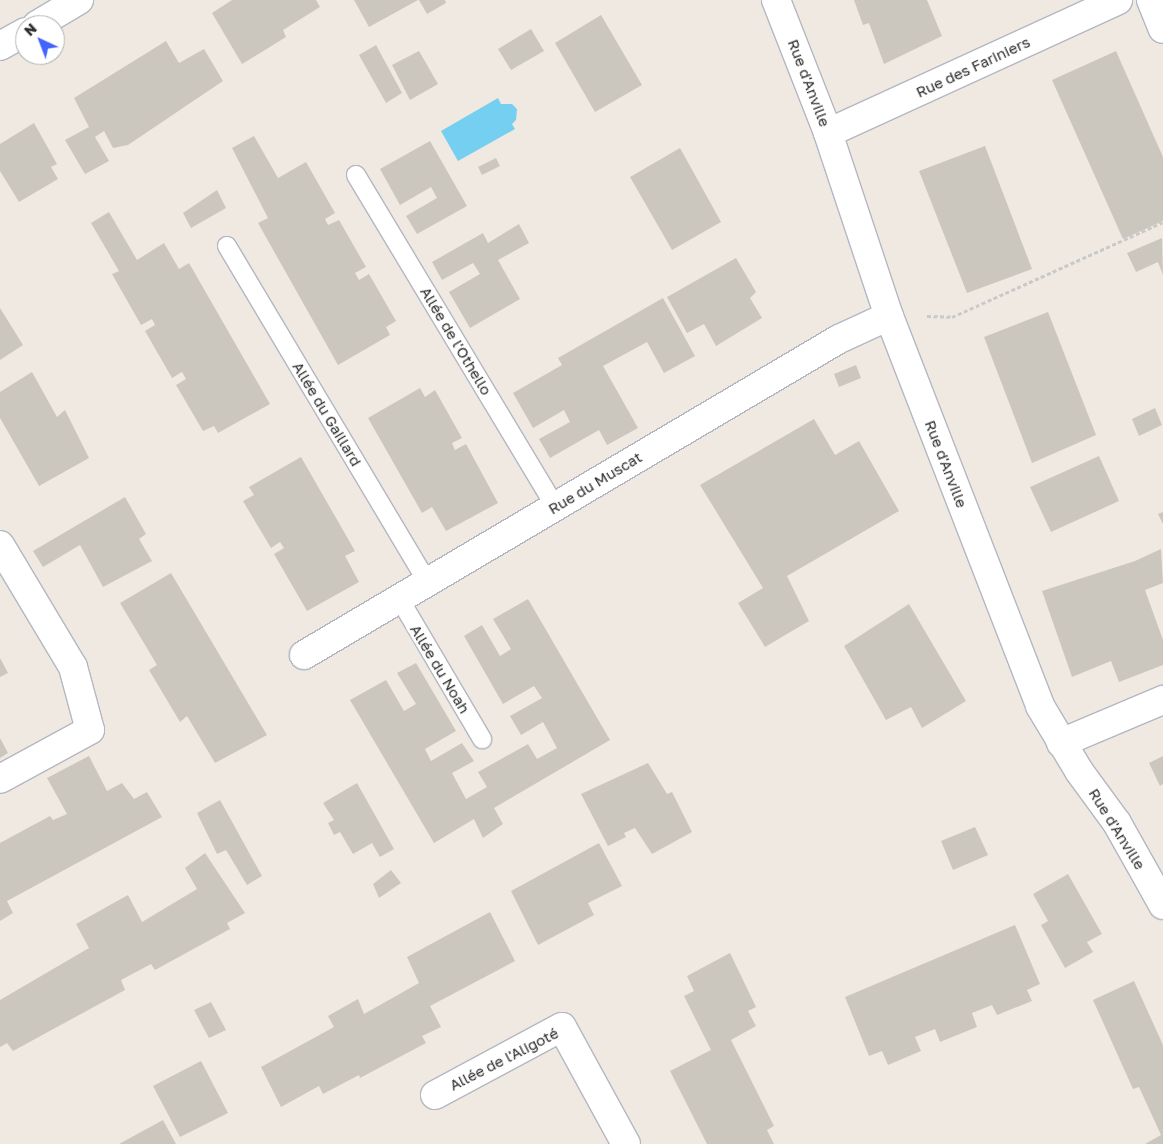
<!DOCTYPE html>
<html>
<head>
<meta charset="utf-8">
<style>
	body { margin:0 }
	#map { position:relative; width:1163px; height:1144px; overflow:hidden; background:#efe9e1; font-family:"Golos Text",sans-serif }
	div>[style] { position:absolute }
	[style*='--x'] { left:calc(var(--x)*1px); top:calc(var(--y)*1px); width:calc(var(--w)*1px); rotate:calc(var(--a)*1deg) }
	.water>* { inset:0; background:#75cff0 }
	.building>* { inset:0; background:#cbc7bf }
	.path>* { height:3px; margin-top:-1.5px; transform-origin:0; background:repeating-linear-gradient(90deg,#c9c9c9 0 4px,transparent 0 6.5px) }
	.roads { filter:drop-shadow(1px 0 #b4b7c1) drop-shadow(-1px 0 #b4b7c1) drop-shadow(0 1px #b4b7c1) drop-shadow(0 -1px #b4b7c1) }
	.service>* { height:18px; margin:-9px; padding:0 9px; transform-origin:9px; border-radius:9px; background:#fff }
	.minor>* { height:28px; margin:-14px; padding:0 14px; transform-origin:14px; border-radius:14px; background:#fff }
	.tertiary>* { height:28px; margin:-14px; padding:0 14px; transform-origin:14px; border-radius:14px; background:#fff }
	span { translate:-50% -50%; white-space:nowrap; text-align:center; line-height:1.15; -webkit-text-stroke:5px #fff; paint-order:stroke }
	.street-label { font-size:15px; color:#2e2e2e }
	.north { position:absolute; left:15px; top:15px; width:50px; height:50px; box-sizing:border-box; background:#fff; border:1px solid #ababab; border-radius:50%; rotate:317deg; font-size:14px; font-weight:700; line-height:20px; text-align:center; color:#2e2e2e }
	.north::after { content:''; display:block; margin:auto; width:18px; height:22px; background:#4264fb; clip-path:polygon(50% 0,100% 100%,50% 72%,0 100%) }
</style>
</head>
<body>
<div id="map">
	<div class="water">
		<i style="clip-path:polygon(498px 98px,501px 104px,512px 104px,517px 109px,516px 120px,512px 124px,515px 129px,458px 161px,441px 131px)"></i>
	</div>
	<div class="building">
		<i style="clip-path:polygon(232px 0,316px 0,320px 7px,283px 30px,286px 37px,242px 64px,212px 13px)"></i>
		<i style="clip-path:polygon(354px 0,418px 0,369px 27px)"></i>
		<i style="clip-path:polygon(419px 0,445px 0,446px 3px,427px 14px)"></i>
		<i style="clip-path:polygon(854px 0,927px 0,942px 36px,884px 64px,869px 23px,863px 25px)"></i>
		<i style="clip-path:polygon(601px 15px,642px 85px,595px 112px,555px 43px)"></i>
		<i style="clip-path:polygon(531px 29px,544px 51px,511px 70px,498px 49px)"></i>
		<i style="clip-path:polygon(166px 41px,179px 63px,204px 49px,223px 81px,128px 145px,113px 148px,104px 131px,95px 137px,109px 161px,85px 174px,65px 140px,89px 127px,74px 98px)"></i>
		<i style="clip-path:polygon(376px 45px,402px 93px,386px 103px,359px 55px)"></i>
		<i style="clip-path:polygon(419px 51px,438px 84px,410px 100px,392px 65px)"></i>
		<i style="clip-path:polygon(1116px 51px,1163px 157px,1163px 221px,1123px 239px,1052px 80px)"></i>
		<i style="clip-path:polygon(34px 123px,57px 164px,51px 167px,58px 179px,19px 202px,0 171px,0 144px)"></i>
		<i style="clip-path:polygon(254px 136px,278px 178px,306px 162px,335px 213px,325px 219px,328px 225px,339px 220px,366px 267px,355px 273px,359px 280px,369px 274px,396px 321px,386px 327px,390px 335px,338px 365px,258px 223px,268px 218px,232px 148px)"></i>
		<i style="clip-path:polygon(430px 141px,467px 206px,417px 234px,406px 216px,437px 198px,431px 187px,400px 205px,380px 169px)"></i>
		<i style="clip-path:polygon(985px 146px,1032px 269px,967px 293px,919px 171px)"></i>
		<i style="clip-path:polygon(680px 148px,721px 222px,672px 250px,630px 177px)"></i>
		<i style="clip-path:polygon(496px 158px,500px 166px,482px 175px,478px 167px)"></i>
		<i style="clip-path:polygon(217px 190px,226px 208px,191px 228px,183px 213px)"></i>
		<i style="clip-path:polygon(109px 212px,137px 260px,164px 243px,179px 269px,189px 263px,270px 404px,218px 433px,214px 426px,203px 431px,176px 385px,186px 379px,182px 372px,172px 378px,145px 331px,155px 325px,152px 319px,141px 325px,112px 274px,119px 271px,91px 223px)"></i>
		<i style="clip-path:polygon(519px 224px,529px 243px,498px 260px,520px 299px,470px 328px,449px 292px,480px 274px,473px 263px,442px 280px,432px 262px,483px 233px,488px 243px)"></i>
		<i style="clip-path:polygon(1162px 238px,1163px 275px,1158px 262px,1136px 272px,1127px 253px)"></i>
		<i style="clip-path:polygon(736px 258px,756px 292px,750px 298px,762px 318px,716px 346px,704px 324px,687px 333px,667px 297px)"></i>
		<i style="clip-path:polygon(663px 298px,695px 356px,664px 373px,647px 342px,603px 366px,638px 428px,607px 445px,599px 430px,550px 458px,539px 439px,570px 422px,564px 410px,533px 428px,513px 393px,562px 365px,558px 358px)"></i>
		<i style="clip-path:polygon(0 308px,23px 345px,0 360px)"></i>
		<i style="clip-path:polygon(1048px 312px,1096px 435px,1032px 463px,984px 337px)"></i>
		<i style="clip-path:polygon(856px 365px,861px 378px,839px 387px,834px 374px)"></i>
		<i style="clip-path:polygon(32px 372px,57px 417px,65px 410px,89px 458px,39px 486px,0 418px,0 392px)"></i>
		<i style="clip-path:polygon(420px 388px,425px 397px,435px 390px,462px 438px,452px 443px,455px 450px,466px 444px,498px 503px,446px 531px,432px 507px,422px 513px,368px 418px)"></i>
		<i style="clip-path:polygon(1155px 408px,1162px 425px,1139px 436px,1132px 419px)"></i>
		<i style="clip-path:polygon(814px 419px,835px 455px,859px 441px,899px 511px,787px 576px,809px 621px,765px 647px,738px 603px,763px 588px,700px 485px)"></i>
		<i style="clip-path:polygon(1099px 456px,1119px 501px,1051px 532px,1030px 487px)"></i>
		<i style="clip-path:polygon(301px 457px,355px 551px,345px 556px,359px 582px,307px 611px,274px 554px,284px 548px,280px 542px,271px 548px,243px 501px,254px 495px,249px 487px)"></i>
		<i style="clip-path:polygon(125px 497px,146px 534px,139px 539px,152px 561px,103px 587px,80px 545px,43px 567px,33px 551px)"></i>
		<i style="clip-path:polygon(1163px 512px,1163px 524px,1158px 514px)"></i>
		<i style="clip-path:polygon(1161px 549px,1163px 583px,1145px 590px,1163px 640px,1163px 665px,1119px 682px,1111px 661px,1072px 677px,1042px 591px,1135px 561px)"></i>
		<i style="clip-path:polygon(171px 573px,267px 735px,215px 763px,187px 716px,180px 722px,149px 670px,157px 665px,120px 603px)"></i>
		<i style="clip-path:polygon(528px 599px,610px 740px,494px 808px,503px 824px,483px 838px,474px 819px,434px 843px,350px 700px,386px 680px,404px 711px,416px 704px,397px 673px,416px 663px,456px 731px,425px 749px,431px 761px,462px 743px,474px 761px,452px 773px,466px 799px,487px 787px,478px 772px,528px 744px,537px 759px,557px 748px,543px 722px,521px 735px,510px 716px,542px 698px,534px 686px,503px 704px,464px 636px,482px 625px,500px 656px,511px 649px,493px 619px)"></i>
		<i style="clip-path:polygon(909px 604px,966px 701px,922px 728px,911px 707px,886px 720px,844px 646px)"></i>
		<i style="clip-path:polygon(0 658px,8px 673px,0 677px)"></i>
		<i style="clip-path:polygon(0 738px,8px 753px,0 758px)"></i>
		<i style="clip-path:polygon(89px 756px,107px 791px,122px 783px,134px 799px,147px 792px,162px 817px,7px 901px,13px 913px,0 921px,0 843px,50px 816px,53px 820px,67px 814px,47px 778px)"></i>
		<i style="clip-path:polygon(1163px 756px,1163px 784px,1160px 786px,1149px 763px)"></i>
		<i style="clip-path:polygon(648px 763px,667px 794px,672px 792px,692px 832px,652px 854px,635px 828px,624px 833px,626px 837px,608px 846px,581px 794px)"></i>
		<i style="clip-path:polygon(357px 783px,394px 849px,380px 857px,372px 843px,353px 854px,340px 832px,334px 835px,328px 823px,334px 820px,323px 803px)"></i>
		<i style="clip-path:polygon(220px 800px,262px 876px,247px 885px,226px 850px,217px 854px,197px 813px)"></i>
		<i style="clip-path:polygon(975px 827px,988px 855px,953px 870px,941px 841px)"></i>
		<i style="clip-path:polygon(599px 843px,622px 886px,588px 903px,594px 915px,538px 945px,511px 891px)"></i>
		<i style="clip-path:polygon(205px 853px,245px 913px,227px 923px,230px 929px,155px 970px,151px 964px,121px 980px,125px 990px,13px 1051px,7px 1043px,0 1047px,0 1000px,89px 948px,76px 924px,128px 895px,142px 922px,197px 889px,185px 868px)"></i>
		<i style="clip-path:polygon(391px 870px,401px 883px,379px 898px,373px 884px)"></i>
		<i style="clip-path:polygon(1068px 874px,1102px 934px,1087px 942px,1093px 952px,1065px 968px,1041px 925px,1048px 921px,1033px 894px)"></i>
		<i style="clip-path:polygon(490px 912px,515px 961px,430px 1006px,441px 1027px,422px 1036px,426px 1043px,360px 1078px,359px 1075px,323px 1094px,319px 1086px,281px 1107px,261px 1067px,334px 1027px,328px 1016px,358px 999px,364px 1014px,419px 983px,407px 957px)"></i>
		<i style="clip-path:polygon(1015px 925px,1040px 984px,1027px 990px,1032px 1001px,997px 1015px,992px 1005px,972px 1013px,977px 1027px,940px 1042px,935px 1029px,915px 1037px,921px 1051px,888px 1065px,882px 1051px,869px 1056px,845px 997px)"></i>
		<i style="clip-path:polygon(730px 953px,756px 1007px,748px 1011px,756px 1026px,731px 1040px,774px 1126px,767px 1130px,774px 1144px,707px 1144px,670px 1071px,711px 1050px,684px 996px,694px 991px,687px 976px)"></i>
		<i style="clip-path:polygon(1134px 981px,1163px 1045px,1163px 1144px,1145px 1144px,1161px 1135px,1139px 1087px,1133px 1089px,1093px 1000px)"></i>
		<i style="clip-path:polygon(211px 1002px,226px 1030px,209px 1038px,194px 1010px)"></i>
		<i style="clip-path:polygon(201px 1061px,228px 1113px,180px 1137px,153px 1086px)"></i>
		<i style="clip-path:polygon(163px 1120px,176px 1144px,119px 1144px)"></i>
	</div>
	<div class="path">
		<i style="--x:927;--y:316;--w:25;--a:2"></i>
		<i style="--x:952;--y:317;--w:231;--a:-24.2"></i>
	</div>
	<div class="roads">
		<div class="service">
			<i style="--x:356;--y:175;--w:386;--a:59"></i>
			<i style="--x:227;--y:246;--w:391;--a:59.2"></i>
			<i style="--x:399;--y:598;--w:164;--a:59.5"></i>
		</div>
		<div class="minor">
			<i style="--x:1151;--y:0;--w:31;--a:68"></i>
			<i style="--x:828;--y:133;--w:319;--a:-24.6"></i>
			<i style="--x:0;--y:545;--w:142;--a:59.1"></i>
			<i style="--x:73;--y:667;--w:65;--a:74.9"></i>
			<i style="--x:90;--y:730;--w:102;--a:151.4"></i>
			<i style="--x:304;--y:655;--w:621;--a:-30.57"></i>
			<i style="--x:839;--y:339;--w:55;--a:-24.7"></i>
			<i style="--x:1061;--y:743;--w:111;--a:-22.9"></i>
			<i style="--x:435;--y:1095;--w:144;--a:-28.2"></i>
			<i style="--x:562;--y:1027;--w:133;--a:61.3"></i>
		</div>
		<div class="tertiary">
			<i style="--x:776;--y:0;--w:143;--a:68.6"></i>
			<i style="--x:828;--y:133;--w:193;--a:71.6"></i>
			<i style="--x:889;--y:316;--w:418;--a:68.8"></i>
			<i style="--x:1040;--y:706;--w:76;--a:59"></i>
			<i style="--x:1079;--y:771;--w:64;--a:53.8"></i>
			<i style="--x:1117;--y:823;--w:94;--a:60.7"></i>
			<i style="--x:37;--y:25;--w:49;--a:-30.8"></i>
			<i style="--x:0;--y:46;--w:29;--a:-29"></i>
		</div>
	</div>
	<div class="street-label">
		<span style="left:973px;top:67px;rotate:-25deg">Rue des Fariniers</span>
		<span style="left:809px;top:83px;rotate:69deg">Rue d'Anville</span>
		<span style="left:456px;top:341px;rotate:59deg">Allée de l'Othello</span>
		<span style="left:327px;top:414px;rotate:59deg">Allée du Gaillard</span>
		<span style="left:946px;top:464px;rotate:69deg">Rue d'Anville</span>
		<span style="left:595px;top:483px;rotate:-31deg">Rue du Muscat</span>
		<span style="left:440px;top:669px;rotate:59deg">Allée du Noah</span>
		<span style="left:1117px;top:829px;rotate:58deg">Rue d'Anville</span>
		<span style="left:504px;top:1059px;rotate:-27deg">Allée de l'Aligoté</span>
	</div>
	<div class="north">N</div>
</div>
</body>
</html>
